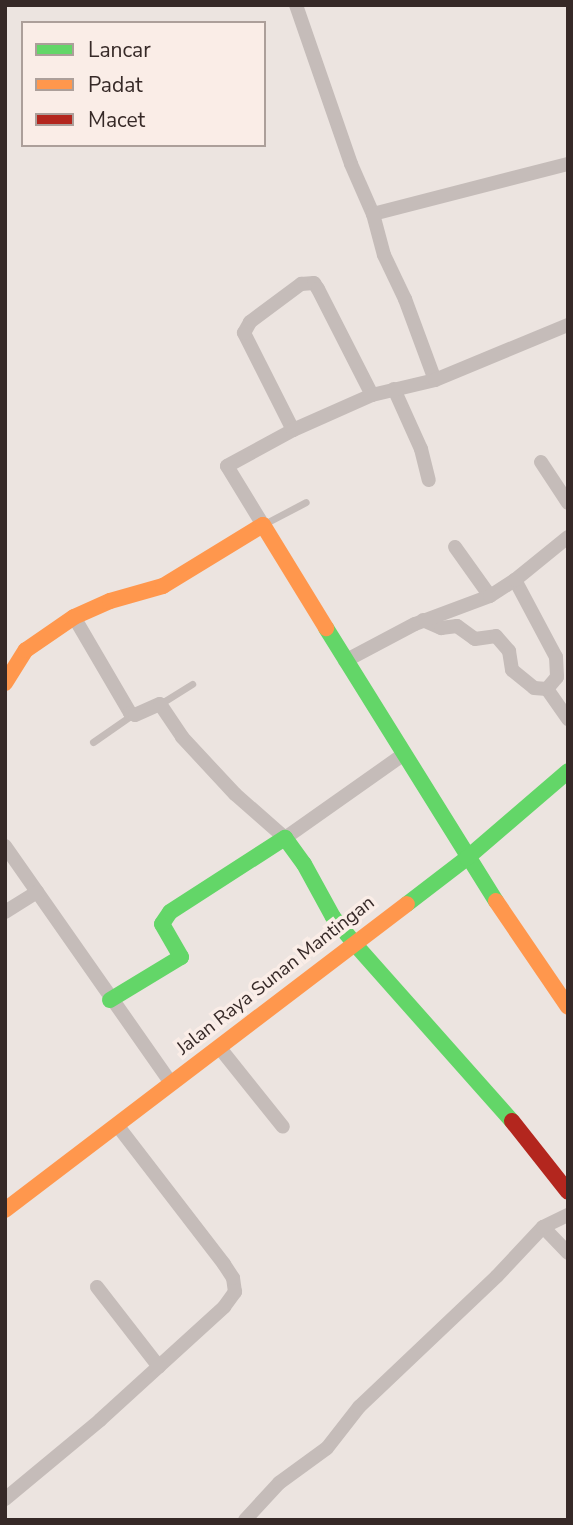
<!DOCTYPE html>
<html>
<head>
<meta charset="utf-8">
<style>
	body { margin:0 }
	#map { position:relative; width:573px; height:1525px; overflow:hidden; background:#ece4e0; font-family:"Nunito Sans",sans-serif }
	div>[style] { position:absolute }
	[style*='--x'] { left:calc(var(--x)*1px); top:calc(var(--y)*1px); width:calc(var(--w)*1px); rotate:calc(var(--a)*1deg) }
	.lane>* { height:7px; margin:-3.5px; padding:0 3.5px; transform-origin:3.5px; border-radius:3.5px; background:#c5bcb9 }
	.street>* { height:14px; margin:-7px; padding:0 7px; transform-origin:7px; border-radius:7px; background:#c5bcb9 }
	.fast>* { height:16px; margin:-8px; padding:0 8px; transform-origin:8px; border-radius:8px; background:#63d668 }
	.slow>* { height:16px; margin:-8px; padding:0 8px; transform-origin:8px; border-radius:8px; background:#ff974d }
	.jam>* { height:16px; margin:-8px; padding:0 8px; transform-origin:8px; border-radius:8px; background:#b3261e }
	span { translate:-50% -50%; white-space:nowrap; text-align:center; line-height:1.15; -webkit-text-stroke:7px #faede7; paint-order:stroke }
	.street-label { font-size:19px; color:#362927 }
	.frame { position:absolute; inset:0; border:7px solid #362927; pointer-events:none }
	.legend { position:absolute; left:21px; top:21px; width:245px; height:126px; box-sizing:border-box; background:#faede7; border:2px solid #ac9f9a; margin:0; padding:9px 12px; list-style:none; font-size:21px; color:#362927 }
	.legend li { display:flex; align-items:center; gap:14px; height:35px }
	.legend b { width:35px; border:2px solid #ac9f9a }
</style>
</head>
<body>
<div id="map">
	<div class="lane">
		<i style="--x:264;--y:524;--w:47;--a:-27.6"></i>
		<i style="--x:160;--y:704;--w:38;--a:-32"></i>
		<i style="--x:93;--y:742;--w:47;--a:-34.7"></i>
	</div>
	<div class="street">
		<i style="--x:296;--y:5;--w:168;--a:70.9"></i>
		<i style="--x:351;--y:164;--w:55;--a:66.3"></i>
		<i style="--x:373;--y:214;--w:201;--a:-14.4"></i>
		<i style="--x:373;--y:214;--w:42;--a:75"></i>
		<i style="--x:384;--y:255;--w:49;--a:64.5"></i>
		<i style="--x:405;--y:299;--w:86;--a:69.7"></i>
		<i style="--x:394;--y:389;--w:66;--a:65.8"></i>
		<i style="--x:421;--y:449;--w:32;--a:76"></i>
		<i style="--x:293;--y:430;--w:109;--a:-116.8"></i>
		<i style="--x:244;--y:333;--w:13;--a:-61"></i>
		<i style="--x:250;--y:322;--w:64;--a:-36.7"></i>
		<i style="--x:301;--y:284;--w:13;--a:-4"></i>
		<i style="--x:314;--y:283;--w:7;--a:56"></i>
		<i style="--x:318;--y:289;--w:119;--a:63"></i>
		<i style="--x:541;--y:462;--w:49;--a:56.6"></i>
		<i style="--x:263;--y:525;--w:69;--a:-121.4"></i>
		<i style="--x:227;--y:466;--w:75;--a:-28.6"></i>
		<i style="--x:293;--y:430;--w:86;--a:-23.9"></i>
		<i style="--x:372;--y:395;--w:65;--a:-13.4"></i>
		<i style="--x:435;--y:380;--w:144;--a:-22.5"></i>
		<i style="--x:455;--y:547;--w:60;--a:54.5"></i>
		<i style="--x:515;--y:580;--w:87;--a:62"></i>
		<i style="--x:556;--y:657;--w:20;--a:87"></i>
		<i style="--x:557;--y:677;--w:16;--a:130"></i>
		<i style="--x:547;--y:689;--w:37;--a:55"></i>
		<i style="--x:74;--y:617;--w:111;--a:59.7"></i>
		<i style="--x:130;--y:713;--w:5;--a:22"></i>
		<i style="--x:135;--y:715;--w:27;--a:-24"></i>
		<i style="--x:160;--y:704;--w:40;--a:56"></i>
		<i style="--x:182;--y:737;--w:78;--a:47.1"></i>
		<i style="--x:235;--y:794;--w:67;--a:41.3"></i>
		<i style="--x:285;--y:838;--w:146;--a:-35.2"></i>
		<i style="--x:423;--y:620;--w:20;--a:24"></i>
		<i style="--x:441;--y:628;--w:16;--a:-7"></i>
		<i style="--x:457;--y:626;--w:22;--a:36"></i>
		<i style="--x:475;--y:639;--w:21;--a:-8"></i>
		<i style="--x:496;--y:636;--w:20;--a:49"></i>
		<i style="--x:509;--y:651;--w:19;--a:81"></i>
		<i style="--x:512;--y:670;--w:28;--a:39"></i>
		<i style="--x:534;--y:688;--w:13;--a:4"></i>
		<i style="--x:345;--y:661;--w:79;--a:-27.9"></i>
		<i style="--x:415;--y:624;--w:80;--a:-20.5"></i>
		<i style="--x:490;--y:596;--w:30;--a:-33"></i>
		<i style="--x:515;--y:580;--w:68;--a:-39.1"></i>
		<i style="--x:5;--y:846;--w:289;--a:55"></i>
		<i style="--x:5;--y:912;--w:38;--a:-32"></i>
		<i style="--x:219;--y:1047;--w:102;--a:51.3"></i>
		<i style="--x:543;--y:1227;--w:36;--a:46"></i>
		<i style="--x:97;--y:1287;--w:101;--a:52.2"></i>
		<i style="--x:5;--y:1499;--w:124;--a:-39.7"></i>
		<i style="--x:100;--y:1420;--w:168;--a:-42.3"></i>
		<i style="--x:224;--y:1307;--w:19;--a:-54"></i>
		<i style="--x:235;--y:1292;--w:14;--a:-98"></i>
		<i style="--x:233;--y:1278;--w:17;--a:-123"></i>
		<i style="--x:224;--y:1264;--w:175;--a:-127.6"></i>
		<i style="--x:245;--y:1520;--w:50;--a:-47.4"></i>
		<i style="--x:279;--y:1483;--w:59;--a:-36.1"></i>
		<i style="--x:327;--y:1448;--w:52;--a:-52"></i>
		<i style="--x:359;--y:1407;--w:190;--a:-43.5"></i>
		<i style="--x:497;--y:1276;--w:67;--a:-46.8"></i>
		<i style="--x:543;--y:1227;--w:28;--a:-26"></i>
	</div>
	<div class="fast">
		<i style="--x:326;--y:628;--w:322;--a:58.1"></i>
		<i style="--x:407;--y:904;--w:76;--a:-37.5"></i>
		<i style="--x:467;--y:858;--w:133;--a:-40.7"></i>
		<i style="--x:110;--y:1000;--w:83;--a:-31.2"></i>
		<i style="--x:181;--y:957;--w:38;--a:-120"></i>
		<i style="--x:162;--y:924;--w:14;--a:-56"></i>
		<i style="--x:170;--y:912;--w:137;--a:-32.8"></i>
		<i style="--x:285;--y:838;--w:32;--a:54"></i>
		<i style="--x:304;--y:864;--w:60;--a:61.3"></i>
		<i style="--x:333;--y:917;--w:32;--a:51"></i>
		<i style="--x:353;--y:942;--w:239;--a:48.4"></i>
	</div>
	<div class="slow">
		<i style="--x:5;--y:683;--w:39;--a:-58"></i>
		<i style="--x:26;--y:650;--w:58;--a:-34.5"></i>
		<i style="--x:74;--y:617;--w:39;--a:-24"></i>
		<i style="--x:110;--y:601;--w:55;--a:-15.8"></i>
		<i style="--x:163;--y:586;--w:117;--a:-31.4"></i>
		<i style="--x:263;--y:525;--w:121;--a:58.5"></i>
		<i style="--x:496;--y:901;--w:128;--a:55.8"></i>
		<i style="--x:5;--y:1210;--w:505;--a:-37.28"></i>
	</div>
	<div class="jam">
		<i style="--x:512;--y:1121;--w:90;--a:51.7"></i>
	</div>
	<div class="street-label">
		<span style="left:276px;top:976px;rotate:-38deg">Jalan Raya Sunan Mantingan</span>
	</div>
	<div class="frame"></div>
	<ul class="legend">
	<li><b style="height:9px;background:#63d668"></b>Lancar</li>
	<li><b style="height:9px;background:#ff974d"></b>Padat</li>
	<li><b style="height:9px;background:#b3261e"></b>Macet</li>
	</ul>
</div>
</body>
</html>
